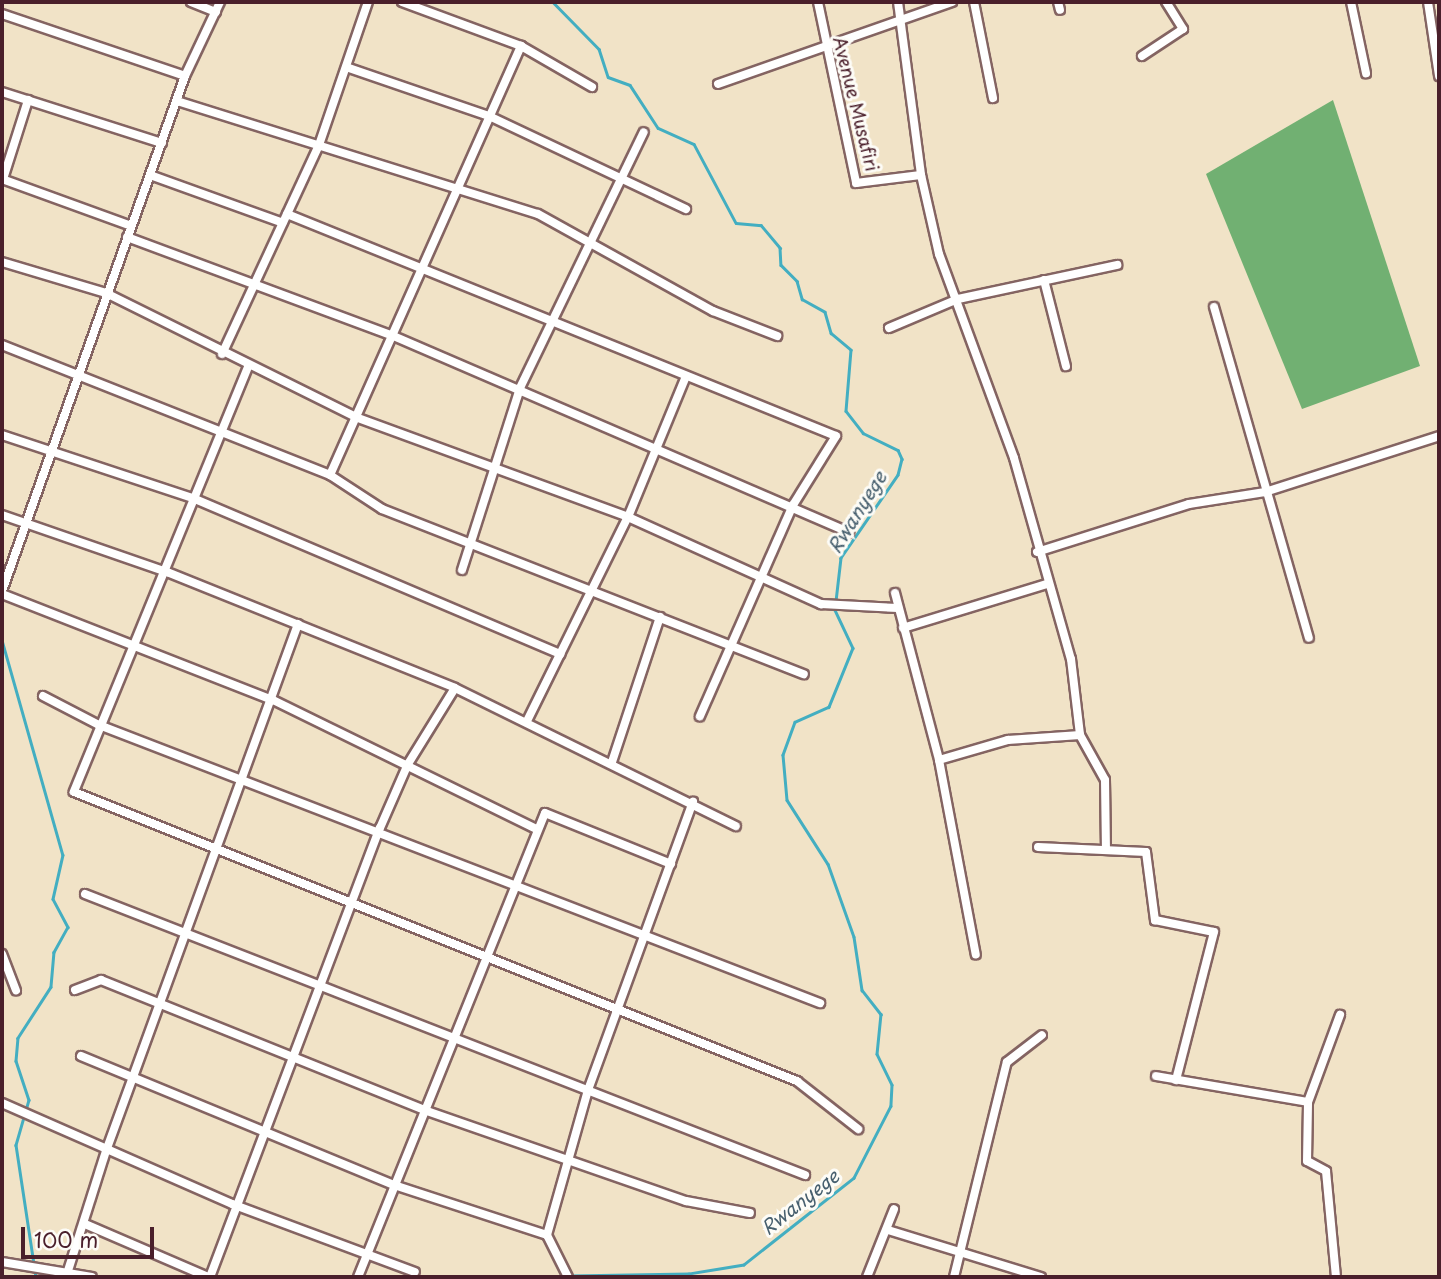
<!DOCTYPE html>
<html>
<head>
<meta charset="utf-8">
<style>
	body { margin:0 }
	#map { position:relative; width:1441px; height:1279px; overflow:hidden; background:#f1e3c7; font-family:"Playpen Sans",sans-serif }
	div>[style] { position:absolute }
	[style*='--x'] { left:calc(var(--x)*1px); top:calc(var(--y)*1px); width:calc(var(--w)*1px); rotate:calc(var(--a)*1deg) }
	.forest>* { inset:0; background:#71b072 }
	.stream>* { height:2.5px; margin:-1.25px; padding:0 1.25px; transform-origin:1.25px; border-radius:1.25px; background:#43aec1 }
	.roads { filter:drop-shadow(2px 0 #846462) drop-shadow(-2px 0 #846462) drop-shadow(0 2px #846462) drop-shadow(0 -2px #846462) }
	.street>* { height:8px; margin:-4px; padding:0 4px; transform-origin:4px; border-radius:4px; background:#fff }
	span { translate:-50% -50%; white-space:nowrap; text-align:center; line-height:1.15; -webkit-text-stroke:6px #fdfcf7; paint-order:stroke }
	.street-label { font-size:18px; color:#4a1f2b }
	.water-label { font-size:19px; color:#475f6e; font-style:italic }
	.frame { position:absolute; inset:0; border:4px solid #4a1f2b; pointer-events:none }
	.scale { position:absolute; left:21px; top:1227px; width:133px; height:32px; box-sizing:border-box; border:4px solid #4a1f2b; border-top:0; padding-left:9px; font-size:21px; line-height:24px; white-space:nowrap; color:#4a1f2b; -webkit-text-stroke:5px #fdfcf7; paint-order:stroke }
</style>
</head>
<body>
<div id="map">
	<div class="forest">
		<i style="clip-path:polygon(1333px 100px,1420px 366px,1302px 409px,1206px 174px)"></i>
	</div>
	<div class="stream">
		<i style="--x:553;--y:2;--w:66;--a:45.6"></i>
		<i style="--x:599;--y:49;--w:29;--a:72"></i>
		<i style="--x:608;--y:77;--w:23;--a:20"></i>
		<i style="--x:630;--y:85;--w:51;--a:56.9"></i>
		<i style="--x:658;--y:128;--w:39;--a:24"></i>
		<i style="--x:694;--y:144;--w:89;--a:62"></i>
		<i style="--x:736;--y:223;--w:25;--a:5"></i>
		<i style="--x:761;--y:225;--w:30;--a:50"></i>
		<i style="--x:780;--y:248;--w:17;--a:87"></i>
		<i style="--x:781;--y:265;--w:23;--a:45"></i>
		<i style="--x:797;--y:281;--w:19;--a:74"></i>
		<i style="--x:802;--y:299;--w:26;--a:29"></i>
		<i style="--x:825;--y:312;--w:22;--a:74"></i>
		<i style="--x:831;--y:333;--w:26;--a:40"></i>
		<i style="--x:851;--y:350;--w:61;--a:94.7"></i>
		<i style="--x:846;--y:411;--w:28;--a:52"></i>
		<i style="--x:863;--y:433;--w:39;--a:26"></i>
		<i style="--x:898;--y:450;--w:10;--a:66"></i>
		<i style="--x:902;--y:459;--w:16;--a:104"></i>
		<i style="--x:898;--y:475;--w:101;--a:124.5"></i>
		<i style="--x:841;--y:558;--w:52;--a:96.6"></i>
		<i style="--x:835;--y:610;--w:42;--a:64.7"></i>
		<i style="--x:853;--y:648;--w:64;--a:112.1"></i>
		<i style="--x:829;--y:707;--w:37;--a:156"></i>
		<i style="--x:795;--y:722;--w:35;--a:110"></i>
		<i style="--x:783;--y:755;--w:45;--a:84.9"></i>
		<i style="--x:787;--y:800;--w:76;--a:57.4"></i>
		<i style="--x:828;--y:864;--w:77;--a:70.4"></i>
		<i style="--x:854;--y:937;--w:54;--a:81.4"></i>
		<i style="--x:862;--y:990;--w:31;--a:52"></i>
		<i style="--x:881;--y:1014;--w:40;--a:95.7"></i>
		<i style="--x:877;--y:1054;--w:34;--a:64"></i>
		<i style="--x:892;--y:1085;--w:21;--a:93"></i>
		<i style="--x:891;--y:1106;--w:81;--a:117.2"></i>
		<i style="--x:854;--y:1178;--w:140;--a:141.7"></i>
		<i style="--x:744;--y:1265;--w:56;--a:170.7"></i>
		<i style="--x:689;--y:1274;--w:118;--a:179"></i>
		<i style="--x:2;--y:640;--w:223;--a:74.2"></i>
		<i style="--x:63;--y:855;--w:45;--a:102.8"></i>
		<i style="--x:53;--y:899;--w:32;--a:62"></i>
		<i style="--x:68;--y:927;--w:29;--a:119"></i>
		<i style="--x:54;--y:952;--w:35;--a:95"></i>
		<i style="--x:51;--y:987;--w:61;--a:122.9"></i>
		<i style="--x:18;--y:1038;--w:23;--a:95"></i>
		<i style="--x:16;--y:1061;--w:41;--a:71.6"></i>
		<i style="--x:29;--y:1100;--w:47;--a:106.1"></i>
		<i style="--x:16;--y:1145;--w:134;--a:81.4"></i>
		<i style="--x:550;--y:1277;--w:15;--a:-4"></i>
	</div>
	<div class="roads">
		<div class="street">
			<i style="--x:191;--y:2;--w:27;--a:22"></i>
			<i style="--x:402;--y:2;--w:127;--a:20.3"></i>
			<i style="--x:521;--y:46;--w:82;--a:30"></i>
			<i style="--x:818;--y:2;--w:185;--a:78.1"></i>
			<i style="--x:856;--y:183;--w:65;--a:-7"></i>
			<i style="--x:921;--y:175;--w:81;--a:77.2"></i>
			<i style="--x:939;--y:254;--w:217;--a:69.8"></i>
			<i style="--x:1014;--y:458;--w:209;--a:74.2"></i>
			<i style="--x:1071;--y:659;--w:77;--a:83.2"></i>
			<i style="--x:1080;--y:735;--w:51;--a:60.9"></i>
			<i style="--x:1105;--y:780;--w:70;--a:89.2"></i>
			<i style="--x:898;--y:2;--w:175;--a:82.4"></i>
			<i style="--x:974;--y:2;--w:98;--a:78.8"></i>
			<i style="--x:1058;--y:2;--w:8;--a:76"></i>
			<i style="--x:1351;--y:2;--w:73;--a:78.1"></i>
			<i style="--x:1428;--y:2;--w:75;--a:81.5"></i>
			<i style="--x:2;--y:14;--w:193;--a:18.7"></i>
			<i style="--x:1142;--y:56;--w:49;--a:-33.4"></i>
			<i style="--x:1183;--y:29;--w:32;--a:-122"></i>
			<i style="--x:346;--y:67;--w:151;--a:18.9"></i>
			<i style="--x:489;--y:116;--w:218;--a:25.3"></i>
			<i style="--x:718;--y:84;--w:248;--a:-19.3"></i>
			<i style="--x:2;--y:92;--w:168;--a:17.7"></i>
			<i style="--x:177;--y:101;--w:378;--a:17.4"></i>
			<i style="--x:538;--y:214;--w:200;--a:29"></i>
			<i style="--x:713;--y:311;--w:69;--a:21.3"></i>
			<i style="--x:150;--y:175;--w:141;--a:19.8"></i>
			<i style="--x:2;--y:179;--w:137;--a:20"></i>
			<i style="--x:3;--y:179;--w:83;--a:-72.4"></i>
			<i style="--x:287;--y:214;--w:592;--a:22.02"></i>
			<i style="--x:836;--y:436;--w:81;--a:121.9"></i>
			<i style="--x:793;--y:505;--w:231;--a:113.8"></i>
			<i style="--x:127;--y:237;--w:282;--a:20.4"></i>
			<i style="--x:391;--y:335;--w:499;--a:23.3"></i>
			<i style="--x:2;--y:262;--w:109;--a:16.6"></i>
			<i style="--x:106;--y:293;--w:281;--a:26.4"></i>
			<i style="--x:358;--y:418;--w:288;--a:20.1"></i>
			<i style="--x:628;--y:517;--w:212;--a:24.3"></i>
			<i style="--x:821;--y:604;--w:77;--a:3"></i>
			<i style="--x:1044;--y:280;--w:89;--a:75.7"></i>
			<i style="--x:1214;--y:307;--w:344;--a:74"></i>
			<i style="--x:889;--y:328;--w:75;--a:-22.8"></i>
			<i style="--x:958;--y:299;--w:163;--a:-12.1"></i>
			<i style="--x:2;--y:345;--w:353;--a:21.6"></i>
			<i style="--x:330;--y:475;--w:62;--a:33.2"></i>
			<i style="--x:382;--y:509;--w:453;--a:21.4"></i>
			<i style="--x:222;--y:354;--w:230;--a:-65.1"></i>
			<i style="--x:319;--y:145;--w:151;--a:-71.1"></i>
			<i style="--x:248;--y:367;--w:459;--a:112.3"></i>
			<i style="--x:74;--y:792;--w:779;--a:21.79"></i>
			<i style="--x:797;--y:1081;--w:78;--a:38.2"></i>
			<i style="--x:2;--y:435;--w:203;--a:18.3"></i>
			<i style="--x:195;--y:499;--w:397;--a:23"></i>
			<i style="--x:330;--y:475;--w:470;--a:-66"></i>
			<i style="--x:2;--y:515;--w:175;--a:19.1"></i>
			<i style="--x:167;--y:572;--w:310;--a:21.9"></i>
			<i style="--x:455;--y:688;--w:313;--a:26.2"></i>
			<i style="--x:1037;--y:552;--w:159;--a:-17.5"></i>
			<i style="--x:1189;--y:504;--w:77;--a:-9"></i>
			<i style="--x:1265;--y:492;--w:183;--a:-17.8"></i>
			<i style="--x:462;--y:570;--w:191;--a:-72.3"></i>
			<i style="--x:520;--y:388;--w:284;--a:-64.2"></i>
			<i style="--x:2;--y:591;--w:547;--a:-70.44"></i>
			<i style="--x:185;--y:76;--w:82;--a:-64.7"></i>
			<i style="--x:895;--y:593;--w:173;--a:75.2"></i>
			<i style="--x:939;--y:760;--w:198;--a:79.3"></i>
			<i style="--x:2;--y:594;--w:291;--a:21.4"></i>
			<i style="--x:273;--y:700;--w:293;--a:26.1"></i>
			<i style="--x:903;--y:628;--w:151;--a:-17"></i>
			<i style="--x:43;--y:696;--w:63;--a:27.4"></i>
			<i style="--x:99;--y:725;--w:773;--a:21.09"></i>
			<i style="--x:527;--y:721;--w:228;--a:-63.7"></i>
			<i style="--x:628;--y:517;--w:152;--a:-67.6"></i>
			<i style="--x:939;--y:760;--w:72;--a:-16.2"></i>
			<i style="--x:1008;--y:740;--w:72;--a:-4"></i>
			<i style="--x:612;--y:762;--w:153;--a:-71.7"></i>
			<i style="--x:1038;--y:847;--w:108;--a:2.7"></i>
			<i style="--x:1146;--y:852;--w:69;--a:82.5"></i>
			<i style="--x:1155;--y:920;--w:60;--a:11.5"></i>
			<i style="--x:1214;--y:932;--w:153;--a:104.4"></i>
			<i style="--x:85;--y:894;--w:773;--a:21.32"></i>
			<i style="--x:2;--y:954;--w:39;--a:69"></i>
			<i style="--x:75;--y:990;--w:28;--a:-21"></i>
			<i style="--x:101;--y:980;--w:348;--a:21.9"></i>
			<i style="--x:424;--y:1110;--w:277;--a:19.2"></i>
			<i style="--x:686;--y:1201;--w:65;--a:10.6"></i>
			<i style="--x:81;--y:1056;--w:339;--a:22.4"></i>
			<i style="--x:394;--y:1185;--w:161;--a:18.1"></i>
			<i style="--x:1156;--y:1076;--w:154;--a:9.7"></i>
			<i style="--x:2;--y:1103;--w:251;--a:23.7"></i>
			<i style="--x:232;--y:1204;--w:195;--a:20.4"></i>
			<i style="--x:85;--y:1224;--w:134;--a:23.3"></i>
			<i style="--x:888;--y:1230;--w:160;--a:17.1"></i>
			<i style="--x:2;--y:1262;--w:91;--a:9.5"></i>
			<i style="--x:66;--y:1277;--w:132;--a:-72.4"></i>
			<i style="--x:106;--y:1151;--w:561;--a:-69.98"></i>
			<i style="--x:210;--y:1277;--w:480;--a:-69.3"></i>
			<i style="--x:380;--y:828;--w:70;--a:-66.4"></i>
			<i style="--x:408;--y:764;--w:89;--a:-58.3"></i>
			<i style="--x:358;--y:1277;--w:500;--a:-68.05"></i>
			<i style="--x:545;--y:813;--w:136;--a:22"></i>
			<i style="--x:568;--y:1277;--w:47;--a:-116.6"></i>
			<i style="--x:547;--y:1235;--w:151;--a:-74.2"></i>
			<i style="--x:588;--y:1090;--w:307;--a:-70"></i>
			<i style="--x:867;--y:1277;--w:73;--a:-68.3"></i>
			<i style="--x:954;--y:1277;--w:221;--a:-76.2"></i>
			<i style="--x:1007;--y:1062;--w:44;--a:-37.6"></i>
			<i style="--x:1336;--y:1277;--w:106;--a:-95.4"></i>
			<i style="--x:1326;--y:1171;--w:21;--a:-152"></i>
			<i style="--x:1307;--y:1161;--w:59;--a:-89"></i>
			<i style="--x:1308;--y:1102;--w:93;--a:-69.8"></i>
		</div>
	</div>
	<div class="street-label">
		<span style="left:856px;top:104px;rotate:76deg">Avenue Musafiri</span>
	</div>
	<div class="water-label">
		<span style="left:857px;top:512px;rotate:-58deg">Rwanyege</span>
		<span style="left:800px;top:1202px;rotate:-38deg">Rwanyege</span>
	</div>
	<div class="frame"></div>
	<div class="scale">100 m</div>
</div>
</body>
</html>
